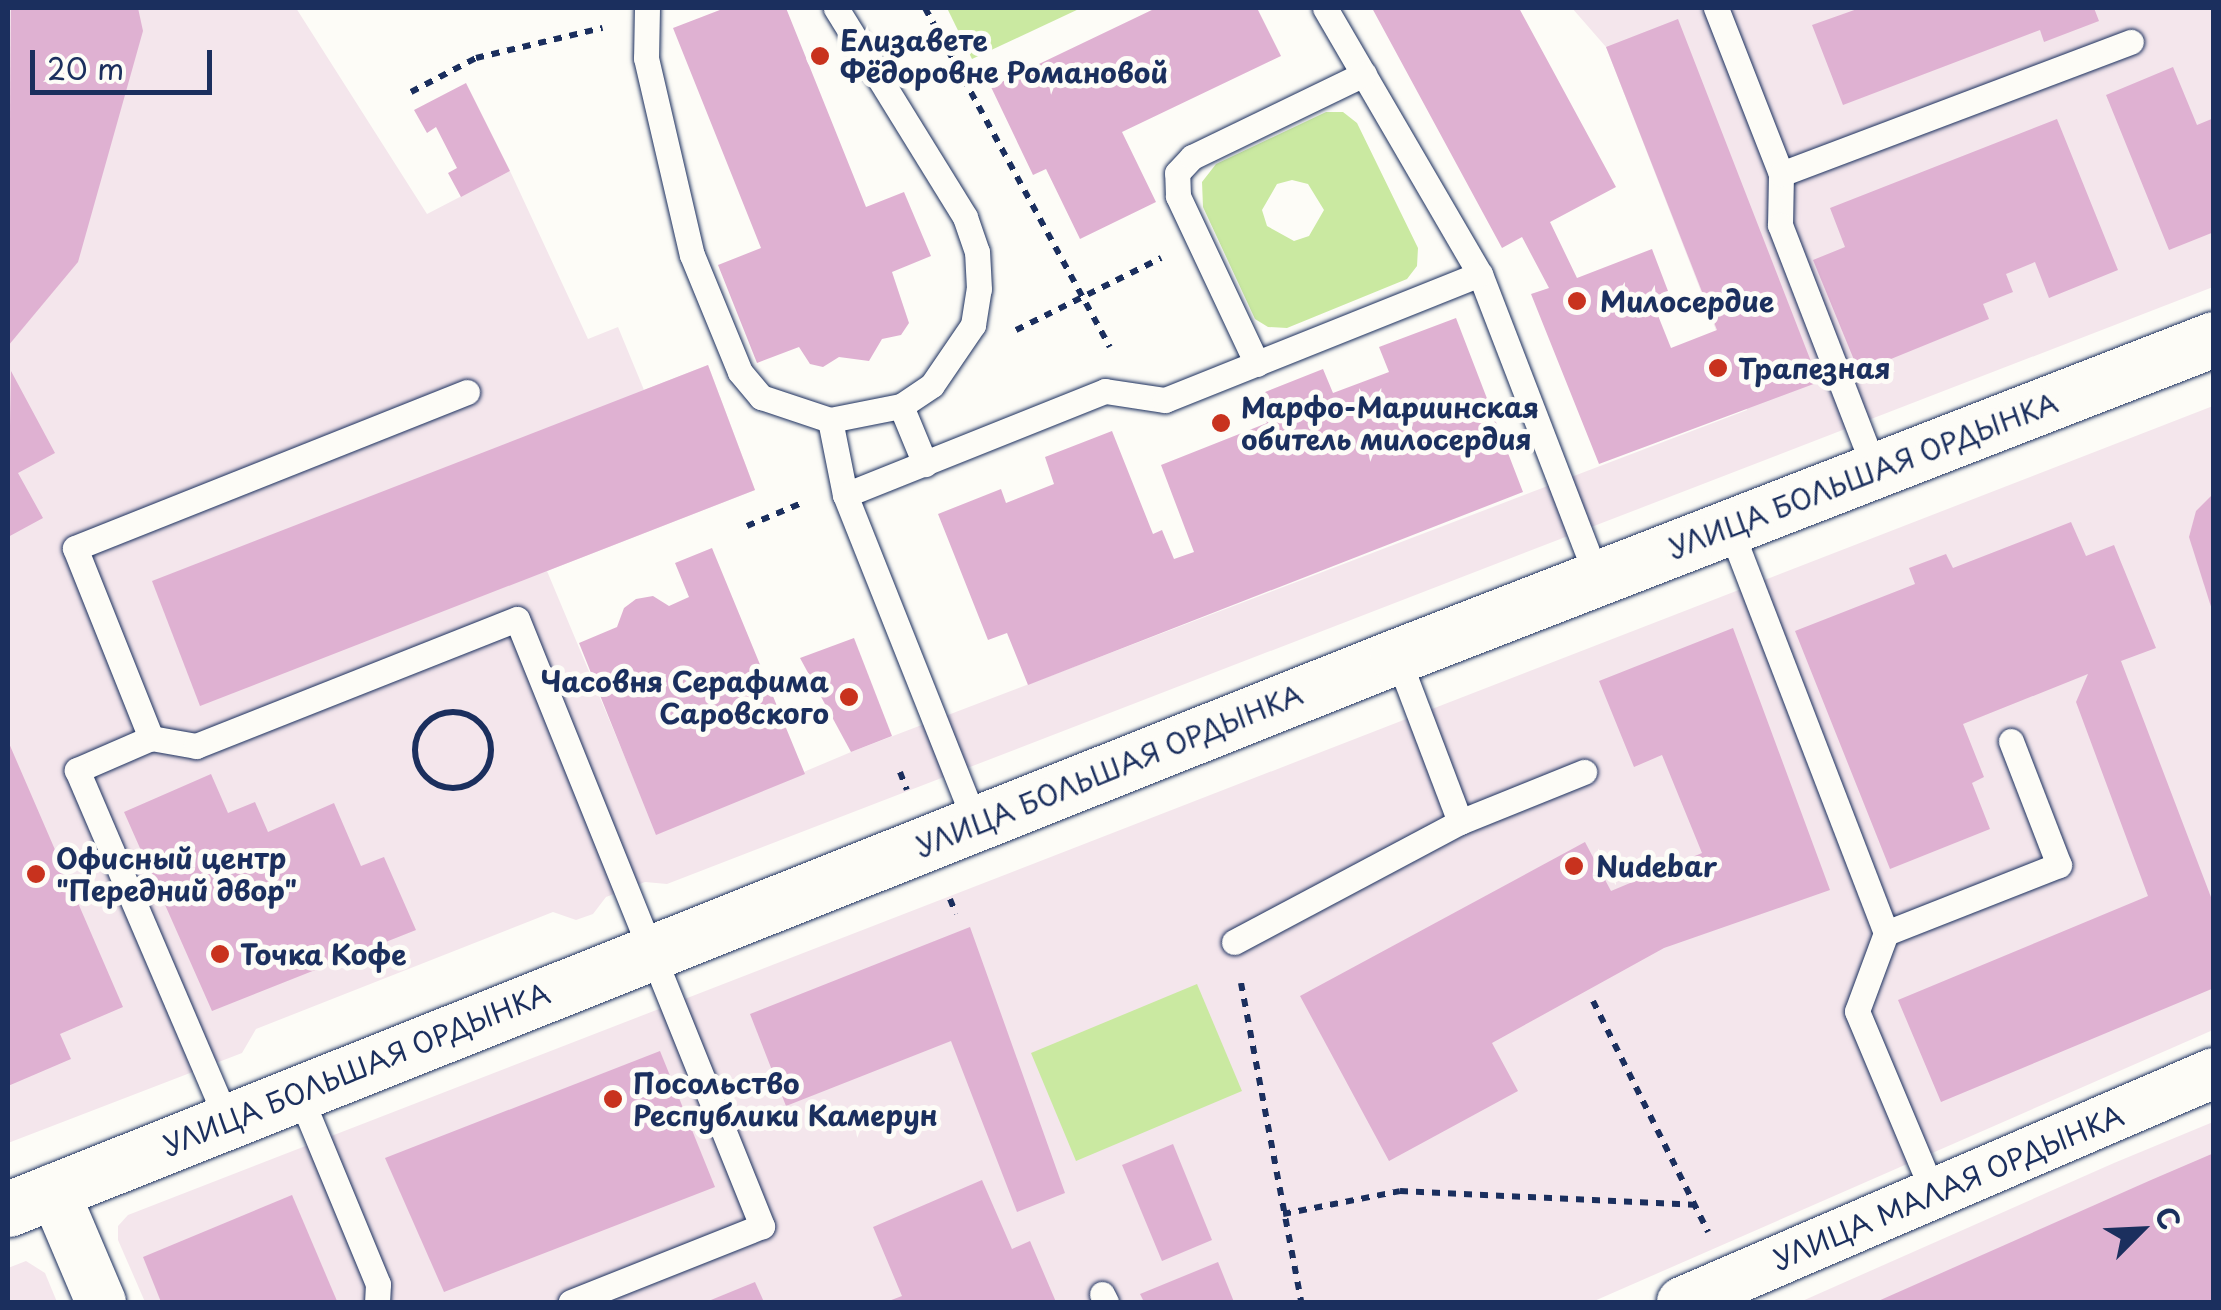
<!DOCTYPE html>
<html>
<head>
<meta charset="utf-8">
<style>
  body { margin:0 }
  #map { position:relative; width:2221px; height:1310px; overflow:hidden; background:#fdfcf7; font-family:"Playpen Sans",sans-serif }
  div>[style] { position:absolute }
  .built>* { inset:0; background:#f4e6ec }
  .green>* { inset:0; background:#cae9a1 }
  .building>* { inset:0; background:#dfb1d2 }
  .path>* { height:6px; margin-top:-3px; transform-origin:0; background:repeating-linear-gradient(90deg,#1b2f5e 0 8px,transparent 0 16px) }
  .path>.ring { margin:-3px; padding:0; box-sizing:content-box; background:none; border:6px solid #1b2f5e; border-radius:50% }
  .roads { filter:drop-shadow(0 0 2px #1b2f5e) drop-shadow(0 0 2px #1b2f5e) }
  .service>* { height:25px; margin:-12.5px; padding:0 12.5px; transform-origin:12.5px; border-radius:12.5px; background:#fdfcf7 }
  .minor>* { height:50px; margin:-25px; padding:0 25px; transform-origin:25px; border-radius:25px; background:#fdfcf7 }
  .secondary>* { height:55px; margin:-27.5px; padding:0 27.5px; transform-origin:27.5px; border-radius:27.5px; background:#fdfcf7 }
  .dots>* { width:28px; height:28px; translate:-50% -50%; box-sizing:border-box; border:5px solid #fdfcf7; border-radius:50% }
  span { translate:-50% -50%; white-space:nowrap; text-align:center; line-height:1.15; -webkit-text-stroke:10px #fdfcf7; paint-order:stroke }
  .poi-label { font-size:28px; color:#1b2f5e; font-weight:700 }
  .left { translate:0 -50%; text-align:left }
  .right { translate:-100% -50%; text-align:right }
  .street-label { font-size:28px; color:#1b2f5e }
  .frame { position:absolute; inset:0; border:10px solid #1b2f5e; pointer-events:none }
  .north { position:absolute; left:2091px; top:1180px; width:100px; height:100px; -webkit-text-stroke:8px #fdfcf7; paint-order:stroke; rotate:66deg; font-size:28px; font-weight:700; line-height:40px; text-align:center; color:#1b2f5e }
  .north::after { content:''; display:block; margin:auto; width:35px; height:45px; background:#1b2f5e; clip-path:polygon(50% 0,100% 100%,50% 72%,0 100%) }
  .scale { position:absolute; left:30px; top:50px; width:182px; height:45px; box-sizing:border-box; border:5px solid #1b2f5e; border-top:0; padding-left:12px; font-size:30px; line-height:35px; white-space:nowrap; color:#1b2f5e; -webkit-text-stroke:8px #fdfcf7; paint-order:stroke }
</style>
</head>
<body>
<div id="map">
  <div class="built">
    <i style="clip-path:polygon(8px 8px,296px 8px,427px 214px,510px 171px,588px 339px,618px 327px,644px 390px,708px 365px,755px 490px,547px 571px,657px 834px,851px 752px,1747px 410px,1606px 47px,1572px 8px,2213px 8px,2213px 287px,667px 884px,645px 882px,606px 897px,593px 914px,576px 920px,553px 912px,256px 1029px,242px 1053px,8px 1143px)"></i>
    <i style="clip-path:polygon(2213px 406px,2213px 1030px,1592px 1302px,145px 1302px,118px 1240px,118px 1226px,128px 1215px)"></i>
    <i style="clip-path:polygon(2213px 1122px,2213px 1302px,1800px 1302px,2114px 1163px)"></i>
    <i style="clip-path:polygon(26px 1261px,45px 1273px,57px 1302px,8px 1302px,8px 1268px)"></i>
  </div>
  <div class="green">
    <i style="clip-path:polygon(947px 8px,1081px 8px,972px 59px)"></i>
    <i style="clip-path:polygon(evenodd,1326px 112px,1343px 112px,1357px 123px,1418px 248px,1417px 266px,1407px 279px,1287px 328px,1268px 327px,1255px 319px,1203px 207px,1202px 182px,1216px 164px,1326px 112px,1292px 180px,1308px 184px,1324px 210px,1309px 236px,1294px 241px,1267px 226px,1262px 210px,1277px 184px,1292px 180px)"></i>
    <i style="clip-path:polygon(1197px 984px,1242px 1091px,1076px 1161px,1031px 1053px)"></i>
  </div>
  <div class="building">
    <i style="clip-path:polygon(11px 8px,138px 8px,143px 31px,78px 262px,8px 346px)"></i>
    <i style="clip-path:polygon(725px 8px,786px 8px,866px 207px,904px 192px,931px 256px,892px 272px,909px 323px,901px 335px,882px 339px,869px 361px,839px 357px,823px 367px,810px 364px,799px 347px,757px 363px,718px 265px,761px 248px,673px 28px)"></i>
    <i style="clip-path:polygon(1156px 8px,1257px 8px,1281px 56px,1122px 132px,1156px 202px,1080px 239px,1046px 169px,1033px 175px,991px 87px)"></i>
    <i style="clip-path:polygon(1372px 8px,1519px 8px,1616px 187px,1550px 222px,1577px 278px,1652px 249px,1668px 291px,1651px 298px,1671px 348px,1717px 330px,1606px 47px,1678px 19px,1819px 382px,1599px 464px,1531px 294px,1549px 288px,1522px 237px,1502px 248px)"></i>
    <i style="clip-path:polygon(1860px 8px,2094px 8px,2099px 21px,2044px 42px,2040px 30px,1843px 105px,1812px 25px)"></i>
    <i style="clip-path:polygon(2173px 67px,2197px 125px,2214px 118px,2214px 232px,2169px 250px,2106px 95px)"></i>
    <i style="clip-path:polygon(466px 83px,510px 171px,461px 197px,448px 173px,457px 168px,436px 127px,427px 133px,414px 110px)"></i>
    <i style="clip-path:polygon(2057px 119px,2118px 270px,2049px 298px,2035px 262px,2006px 274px,2013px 292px,1983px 304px,1989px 319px,1859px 372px,1813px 260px,1845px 247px,1830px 208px)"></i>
    <i style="clip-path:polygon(1456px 318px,1523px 492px,1028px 685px,1007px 633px,988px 640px,938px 514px,1001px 489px,1006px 503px,1054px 484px,1045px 457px,1112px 431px,1153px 534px,1162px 530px,1174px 559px,1194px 552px,1161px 465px,1267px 423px,1255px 396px,1323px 369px,1333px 393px,1389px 372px,1379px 347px)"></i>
    <i style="clip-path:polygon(708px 365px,755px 490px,200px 706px,152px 581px)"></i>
    <i style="clip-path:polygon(11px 371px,55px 453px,18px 473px,43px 518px,8px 537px)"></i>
    <i style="clip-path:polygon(2214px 493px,2214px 613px,2213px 613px,2189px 537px,2196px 511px)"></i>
    <i style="clip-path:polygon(2071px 522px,2086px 556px,2114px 545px,2156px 648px,2121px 661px,2214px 905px,2214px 988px,1941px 1102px,1898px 1000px,2148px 896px,2076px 702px,2088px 674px,1963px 724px,1984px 777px,1972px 783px,1990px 829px,1890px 869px,1795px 631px,1915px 584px,1909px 568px,1946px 554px,1953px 568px)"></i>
    <i style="clip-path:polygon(712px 548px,805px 774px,656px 835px,579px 643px,617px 627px,624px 608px,636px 599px,653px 596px,669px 606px,689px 597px,675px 563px)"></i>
    <i style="clip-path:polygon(1733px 628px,1830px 890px,1664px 948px,1492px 1043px,1518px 1091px,1389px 1161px,1300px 996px,1585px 842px,1611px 891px,1702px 853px,1662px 755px,1634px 767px,1599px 681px)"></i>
    <i style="clip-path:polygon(854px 638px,892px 736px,851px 752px,800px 658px)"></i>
    <i style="clip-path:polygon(8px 741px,123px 1007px,60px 1034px,71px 1059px,8px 1086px)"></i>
    <i style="clip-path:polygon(211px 774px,228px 813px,255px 802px,268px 832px,334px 803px,361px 866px,384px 857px,416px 930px,212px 1011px,124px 812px)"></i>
    <i style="clip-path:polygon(970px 927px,1065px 1193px,1017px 1212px,951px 1041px,786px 1106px,750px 1014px)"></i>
    <i style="clip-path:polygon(660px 1051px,715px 1187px,444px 1292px,385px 1158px)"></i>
    <i style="clip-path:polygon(1173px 1144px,1212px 1240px,1162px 1261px,1122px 1165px)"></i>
    <i style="clip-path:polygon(2214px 1153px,2214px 1302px,1876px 1302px,2151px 1180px)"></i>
    <i style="clip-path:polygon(982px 1180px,1012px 1249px,1030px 1241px,1056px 1302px,886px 1302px,902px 1296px,873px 1227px)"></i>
    <i style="clip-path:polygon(292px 1195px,337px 1301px,161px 1302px,143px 1257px)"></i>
    <i style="clip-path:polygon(1218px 1262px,1234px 1302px,1144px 1302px,1140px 1294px)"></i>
    <i style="clip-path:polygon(755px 1282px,764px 1302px,706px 1302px)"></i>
  </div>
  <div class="path">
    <i style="left:925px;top:8px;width:386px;rotate:61.4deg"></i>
    <i style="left:411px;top:92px;width:73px;rotate:-27.6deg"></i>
    <i style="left:476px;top:58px;width:130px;rotate:-13.4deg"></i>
    <i style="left:1016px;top:330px;width:162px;rotate:-26.4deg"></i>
    <i style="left:747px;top:526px;width:62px;rotate:-22.8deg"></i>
    <i class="ring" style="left:415px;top:712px;width:70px;height:70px"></i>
    <i style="left:900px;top:772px;width:19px;rotate:69deg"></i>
    <i style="left:950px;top:899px;width:16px;rotate:68deg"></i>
    <i style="left:1241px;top:983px;width:325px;rotate:79.3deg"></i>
    <i style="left:1593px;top:1001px;width:258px;rotate:63.5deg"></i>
    <i style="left:1283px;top:1214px;width:119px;rotate:-11.1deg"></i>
    <i style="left:1400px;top:1191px;width:294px;rotate:2.7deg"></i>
  </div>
  <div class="roads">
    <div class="service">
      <i style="left:647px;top:8px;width:50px;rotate:91.1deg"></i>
      <i style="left:646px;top:58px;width:202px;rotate:76.9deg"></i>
      <i style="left:692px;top:255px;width:126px;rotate:67.7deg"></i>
      <i style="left:740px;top:372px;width:33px;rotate:50deg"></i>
      <i style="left:761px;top:397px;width:73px;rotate:18.4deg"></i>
      <i style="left:830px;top:420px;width:72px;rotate:-11.2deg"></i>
      <i style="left:901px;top:406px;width:37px;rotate:-34deg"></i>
      <i style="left:932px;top:385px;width:73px;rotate:-55.7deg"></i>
      <i style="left:973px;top:325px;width:36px;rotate:-81deg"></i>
      <i style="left:979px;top:289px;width:37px;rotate:-93deg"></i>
      <i style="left:977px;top:252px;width:37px;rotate:-109deg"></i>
      <i style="left:965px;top:217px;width:246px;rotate:-121.7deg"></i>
      <i style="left:1325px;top:8px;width:308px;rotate:59.8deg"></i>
      <i style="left:1480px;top:274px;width:326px;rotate:68.9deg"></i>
      <i style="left:1716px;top:8px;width:178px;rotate:68.6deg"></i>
      <i style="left:1781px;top:174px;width:51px;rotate:91.1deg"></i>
      <i style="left:1780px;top:225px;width:263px;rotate:68.8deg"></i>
      <i style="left:1781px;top:174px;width:374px;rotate:-20.7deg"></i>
      <i style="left:1257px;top:364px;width:186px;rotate:-115.2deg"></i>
      <i style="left:1178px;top:196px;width:23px;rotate:-92deg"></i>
      <i style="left:1177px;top:173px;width:22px;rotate:-47deg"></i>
      <i style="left:1192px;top:157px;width:191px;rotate:-25.8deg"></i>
      <i style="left:467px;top:392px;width:422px;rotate:158.3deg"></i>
      <i style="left:75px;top:548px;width:205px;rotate:68.2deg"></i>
      <i style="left:151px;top:738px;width:46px;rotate:10.1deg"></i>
      <i style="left:196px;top:746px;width:345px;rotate:-21.6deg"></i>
      <i style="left:517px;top:619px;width:655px;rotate:68.02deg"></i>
      <i style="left:762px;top:1226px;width:206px;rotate:158.3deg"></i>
      <i style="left:901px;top:406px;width:63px;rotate:67.5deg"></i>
      <i style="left:830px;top:420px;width:76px;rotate:78.7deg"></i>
      <i style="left:1729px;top:526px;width:436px;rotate:68.9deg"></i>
      <i style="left:151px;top:738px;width:81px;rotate:156.6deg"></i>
      <i style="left:77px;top:770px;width:381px;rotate:66.8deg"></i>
      <i style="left:1460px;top:822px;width:134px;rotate:-22deg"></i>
      <i style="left:976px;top:824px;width:354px;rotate:-111.7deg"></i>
      <i style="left:845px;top:495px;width:280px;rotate:-21.8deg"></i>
      <i style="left:1105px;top:391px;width:61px;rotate:8.5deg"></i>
      <i style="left:1165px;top:400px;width:339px;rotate:-21.8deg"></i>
      <i style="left:1234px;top:942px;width:256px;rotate:-28deg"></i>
      <i style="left:1460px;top:822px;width:178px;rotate:-110.8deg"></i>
      <i style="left:298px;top:1091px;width:209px;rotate:67.5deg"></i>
      <i style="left:378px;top:1284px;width:18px;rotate:93deg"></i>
      <i style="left:1933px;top:1192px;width:196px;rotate:-112.8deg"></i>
      <i style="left:1857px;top:1011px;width:83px;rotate:-69.6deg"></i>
      <i style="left:1886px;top:933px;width:186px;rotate:-21.5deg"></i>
      <i style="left:2059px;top:865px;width:133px;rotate:-111.2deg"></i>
      <i style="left:1102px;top:1294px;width:9px;rotate:63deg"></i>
    </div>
    <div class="minor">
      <i style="left:53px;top:1189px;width:123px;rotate:67deg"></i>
      <i style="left:1682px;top:1302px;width:579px;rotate:-23.29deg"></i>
    </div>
    <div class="secondary">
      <i style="left:8px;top:1209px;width:1495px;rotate:-21.71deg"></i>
      <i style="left:1397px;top:656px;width:876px;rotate:-21.21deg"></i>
    </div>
  </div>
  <div class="dots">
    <i style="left:820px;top:56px;background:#c8321e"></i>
    <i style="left:1577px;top:301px;background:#c8321e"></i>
    <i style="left:1718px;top:368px;background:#c8321e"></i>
    <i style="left:1221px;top:423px;background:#c8321e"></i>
    <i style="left:849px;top:697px;background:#c8321e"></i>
    <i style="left:1574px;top:866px;background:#c8321e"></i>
    <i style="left:36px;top:874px;background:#c8321e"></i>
    <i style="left:220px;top:954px;background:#c8321e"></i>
    <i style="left:613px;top:1099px;background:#c8321e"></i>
  </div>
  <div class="poi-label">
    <span class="left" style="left:840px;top:56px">Елизавете<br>Фёдоровне Романовой</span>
    <span class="left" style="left:1600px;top:301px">Милосердие</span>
    <span class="left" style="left:1738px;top:368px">Трапезная</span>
    <span class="left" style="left:1241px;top:423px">Марфо-Мариинская<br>обитель милосердия</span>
    <span class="right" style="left:829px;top:697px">Часовня Серафима<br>Саровского</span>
    <span class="left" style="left:56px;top:874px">Офисный центр<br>"Передний двор"</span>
    <span class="left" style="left:1596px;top:866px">Nudebar</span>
    <span class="left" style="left:240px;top:954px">Точка Кофе</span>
    <span class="left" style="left:633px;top:1099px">Посольство<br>Республики Камерун</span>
  </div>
  <div class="street-label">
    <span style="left:1863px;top:475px;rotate:-21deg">УЛИЦА БОЛЬШАЯ ОРДЫНКА</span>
    <span style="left:1109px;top:770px;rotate:-22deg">УЛИЦА БОЛЬШАЯ ОРДЫНКА</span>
    <span style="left:356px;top:1069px;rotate:-22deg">УЛИЦА БОЛЬШАЯ ОРДЫНКА</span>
    <span style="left:1948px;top:1187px;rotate:-23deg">УЛИЦА МАЛАЯ ОРДЫНКА</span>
  </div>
  <div class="frame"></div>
  <div class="north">С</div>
  <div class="scale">20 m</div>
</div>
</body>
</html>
